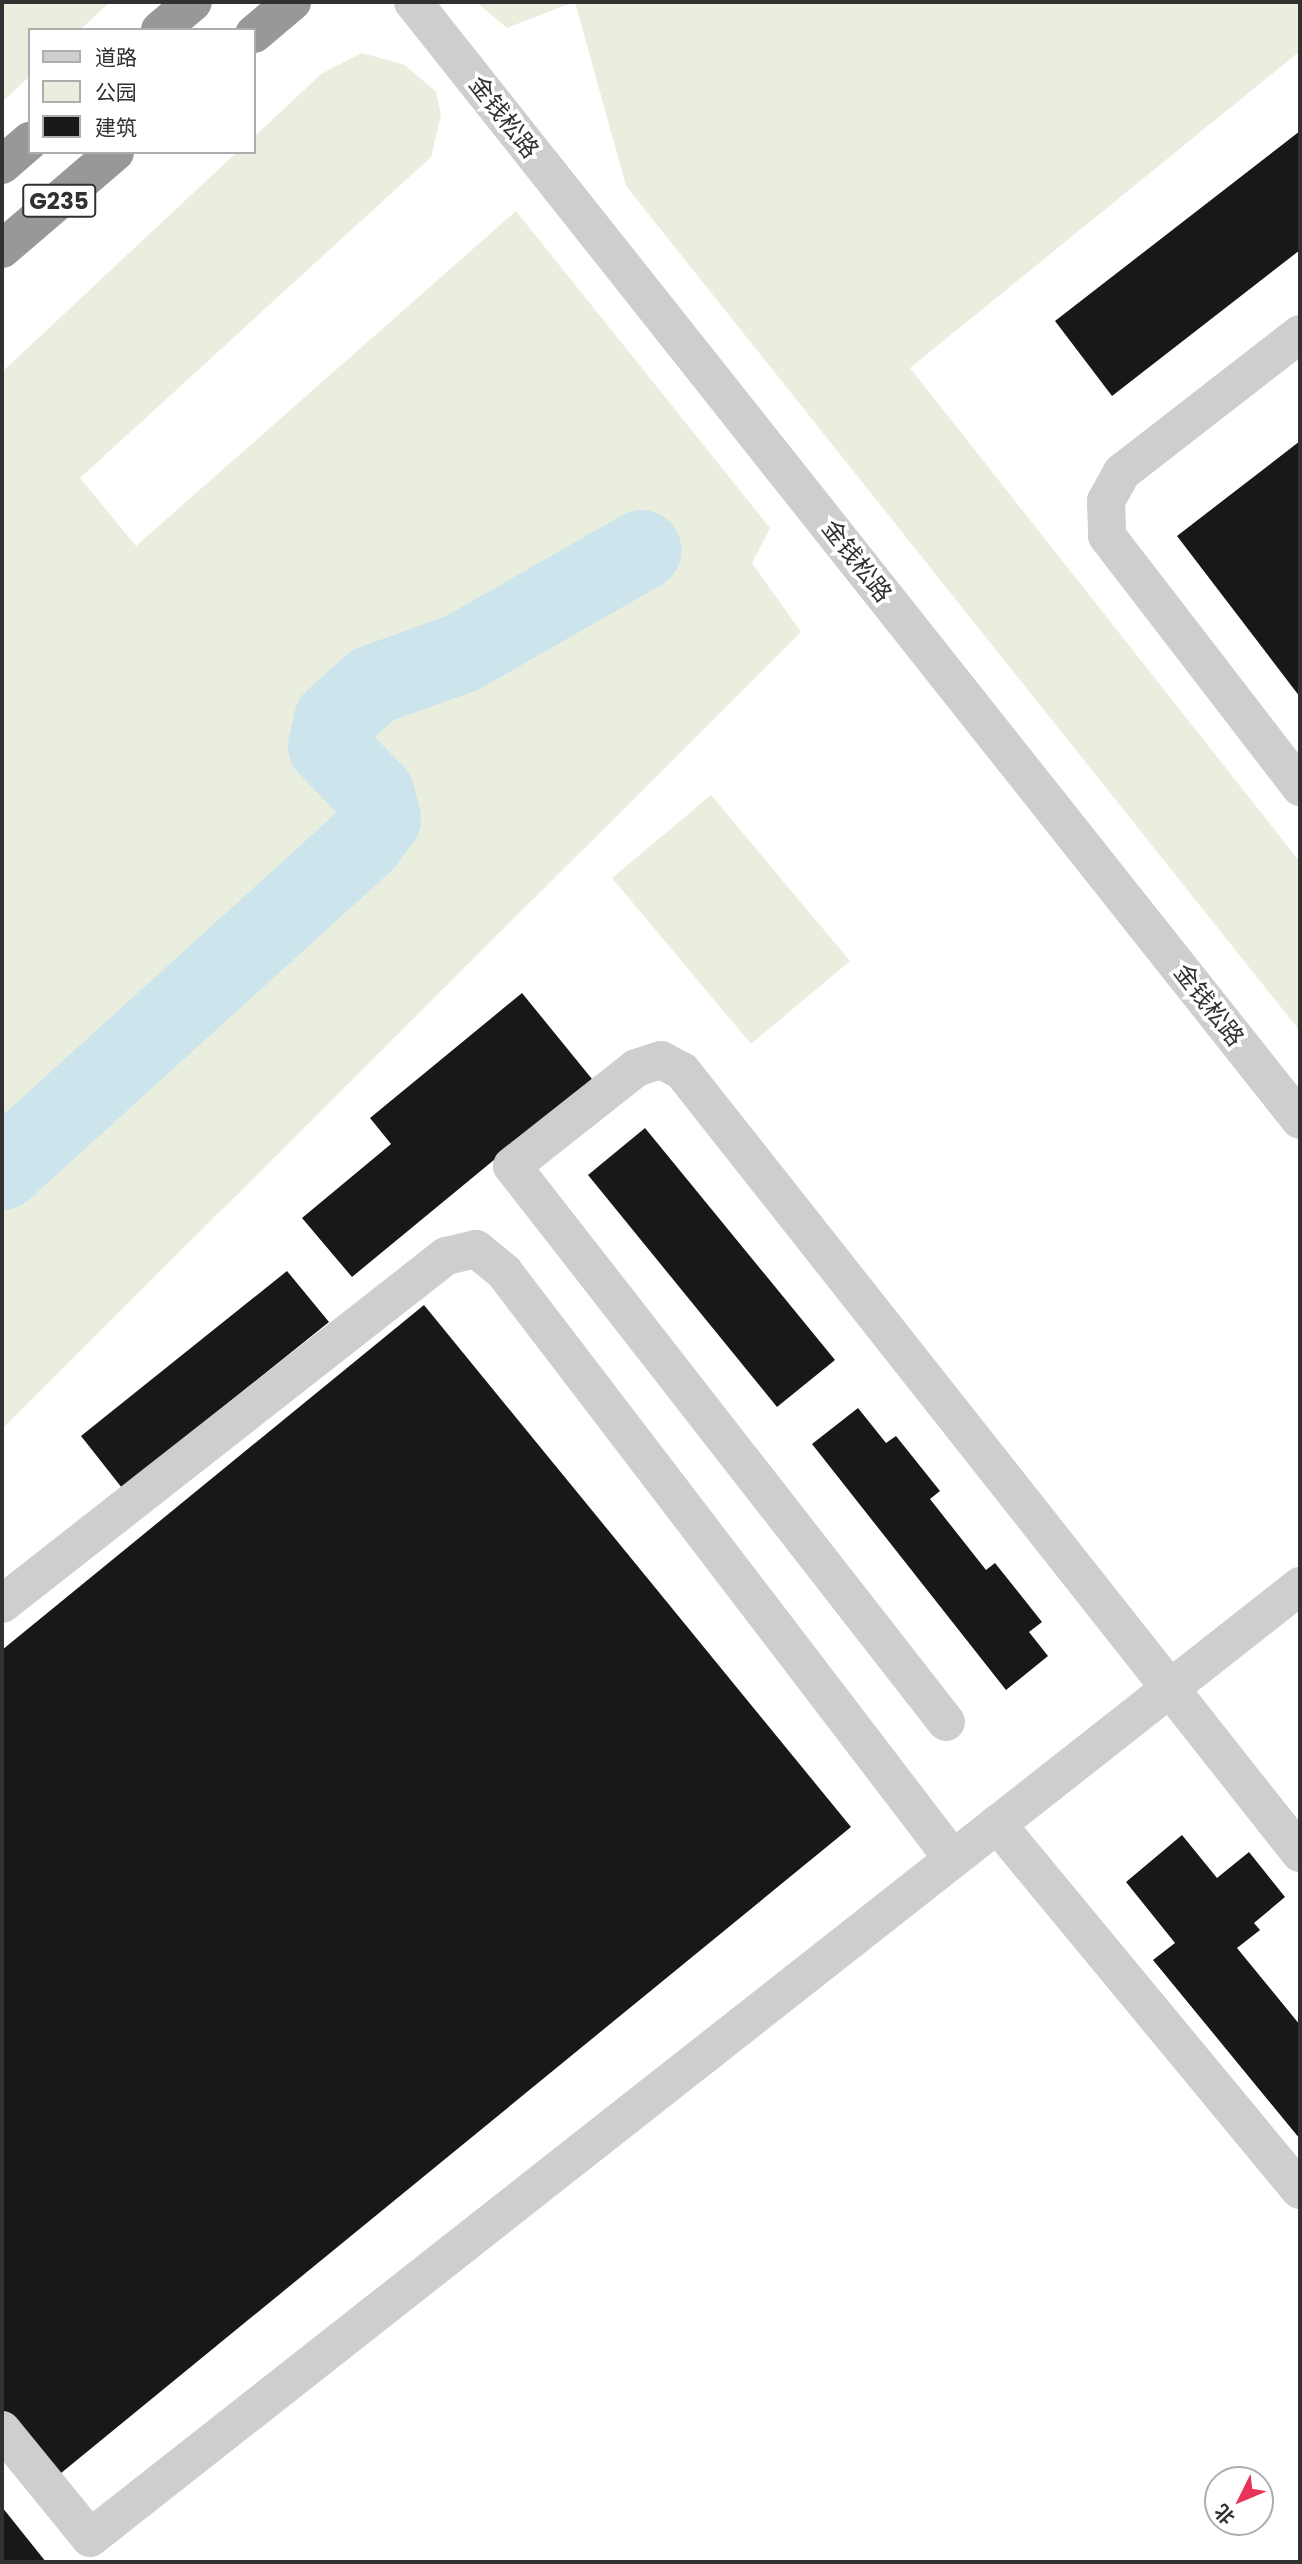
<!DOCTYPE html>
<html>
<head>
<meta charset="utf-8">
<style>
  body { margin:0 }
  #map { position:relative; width:1302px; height:2564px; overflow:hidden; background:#fff; font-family:Poppins,"Noto Sans SC",sans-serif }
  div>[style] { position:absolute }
  .green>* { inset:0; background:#e9eedf }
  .river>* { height:80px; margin:-40px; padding:0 40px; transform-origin:40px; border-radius:40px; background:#cce5ed }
  .building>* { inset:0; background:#181818 }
  .minor>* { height:38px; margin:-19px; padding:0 19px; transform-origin:19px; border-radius:19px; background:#cecece }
  .highway>* { height:38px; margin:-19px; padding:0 19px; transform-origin:19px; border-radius:19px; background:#989898 }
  span { translate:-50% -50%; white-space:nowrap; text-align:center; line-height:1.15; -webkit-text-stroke:7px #fff; paint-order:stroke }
  .shield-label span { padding:2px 5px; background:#fff; border:2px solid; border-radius:5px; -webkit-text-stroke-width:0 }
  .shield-label { font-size:23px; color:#313131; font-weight:700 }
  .street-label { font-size:24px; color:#313131 }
  .frame { position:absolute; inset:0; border:4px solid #313131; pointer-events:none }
  .legend { position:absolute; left:28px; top:28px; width:228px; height:126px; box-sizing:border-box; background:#fff; border:2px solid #adadad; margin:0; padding:9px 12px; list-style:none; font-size:21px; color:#313131 }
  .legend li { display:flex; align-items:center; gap:14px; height:35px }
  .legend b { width:35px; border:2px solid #adadad }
  .north { position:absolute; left:1204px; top:2466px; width:70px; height:70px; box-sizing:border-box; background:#fff; border:2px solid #adadad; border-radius:50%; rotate:227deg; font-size:19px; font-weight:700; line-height:28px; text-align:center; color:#313131 }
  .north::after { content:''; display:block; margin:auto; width:24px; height:32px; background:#e73459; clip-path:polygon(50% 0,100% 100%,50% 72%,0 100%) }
</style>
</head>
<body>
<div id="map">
  <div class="green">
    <i style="clip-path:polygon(2px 2px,110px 2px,80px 30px,30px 30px,30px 76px,2px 102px)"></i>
    <i style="clip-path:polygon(476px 2px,574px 2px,507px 28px)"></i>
    <i style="clip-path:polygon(575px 2px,1300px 2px,1300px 51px,910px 368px,1300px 862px,1300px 1031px,626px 186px)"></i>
    <i style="clip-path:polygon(362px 53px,405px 65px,436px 92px,441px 115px,431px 157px,80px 478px,136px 546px,516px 211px,770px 528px,752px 563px,801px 632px,2px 1429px,2px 372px,237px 152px,254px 152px,254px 137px,321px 74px)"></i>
    <i style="clip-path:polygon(711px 795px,850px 961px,751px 1044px,612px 878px)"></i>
  </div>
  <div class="river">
    <i style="left:2px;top:1170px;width:488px;rotate:-42.2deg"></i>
    <i style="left:364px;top:842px;width:29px;rotate:-54deg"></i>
    <i style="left:381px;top:819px;width:25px;rotate:-104deg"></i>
    <i style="left:375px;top:795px;width:68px;rotate:-133.8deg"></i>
    <i style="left:328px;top:746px;width:27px;rotate:-77deg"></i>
    <i style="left:334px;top:720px;width:52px;rotate:-41.9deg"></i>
    <i style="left:373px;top:685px;width:95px;rotate:-19.8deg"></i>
    <i style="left:462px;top:653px;width:207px;rotate:-29.8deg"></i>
  </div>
  <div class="building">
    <i style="clip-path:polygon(1300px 131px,1300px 250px,1112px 396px,1055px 321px)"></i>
    <i style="clip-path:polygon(1300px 441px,1300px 697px,1177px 536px)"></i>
    <i style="clip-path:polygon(522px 993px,592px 1079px,352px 1277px,302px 1218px,391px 1144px,370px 1118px)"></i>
    <i style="clip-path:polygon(645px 1128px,835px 1360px,777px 1407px,588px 1175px)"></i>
    <i style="clip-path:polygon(287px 1271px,329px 1322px,122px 1488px,81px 1436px)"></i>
    <i style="clip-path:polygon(424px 1305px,851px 1827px,55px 2478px,2px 2413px,2px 1650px)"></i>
    <i style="clip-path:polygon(858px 1408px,886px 1443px,896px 1436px,940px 1491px,930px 1499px,986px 1570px,995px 1563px,1042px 1622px,1029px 1632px,1048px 1656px,1006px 1690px,812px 1444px)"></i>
    <i style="clip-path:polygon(1182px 1835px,1217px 1878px,1249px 1852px,1285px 1897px,1254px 1923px,1260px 1930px,1237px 1948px,1300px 2025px,1300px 2139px,1153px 1960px,1175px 1943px,1126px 1882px)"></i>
    <i style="clip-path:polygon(2px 2507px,46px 2562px,2px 2562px)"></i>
  </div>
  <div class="minor">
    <i style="left:413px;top:2px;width:1427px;rotate:51.57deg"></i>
    <i style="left:1300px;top:334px;width:225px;rotate:142.2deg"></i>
    <i style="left:1122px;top:472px;width:33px;rotate:119deg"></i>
    <i style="left:1106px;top:501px;width:35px;rotate:88deg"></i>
    <i style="left:1107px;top:536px;width:317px;rotate:52.4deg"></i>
    <i style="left:2px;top:1604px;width:564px;rotate:-38.09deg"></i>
    <i style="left:446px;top:1256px;width:31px;rotate:-13deg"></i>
    <i style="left:476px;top:1249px;width:36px;rotate:39deg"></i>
    <i style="left:504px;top:1272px;width:739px;rotate:52.59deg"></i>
    <i style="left:946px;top:1722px;width:705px;rotate:-127.97deg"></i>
    <i style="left:512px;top:1166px;width:158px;rotate:-38.3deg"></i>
    <i style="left:636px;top:1068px;width:26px;rotate:-18deg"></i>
    <i style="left:661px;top:1060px;width:24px;rotate:28deg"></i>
    <i style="left:682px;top:1071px;width:997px;rotate:51.68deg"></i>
    <i style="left:997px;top:1824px;width:475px;rotate:50.4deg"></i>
    <i style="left:2px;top:2430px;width:139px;rotate:50.8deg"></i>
    <i style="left:90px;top:2538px;width:1540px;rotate:-38.19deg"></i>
  </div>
  <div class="highway">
    <i style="left:160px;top:30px;width:43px;rotate:-40.3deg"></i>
    <i style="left:254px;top:34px;width:50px;rotate:-40.1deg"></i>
    <i style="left:2px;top:165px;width:37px;rotate:-41deg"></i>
    <i style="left:2px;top:249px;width:149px;rotate:-40.6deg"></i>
  </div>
  <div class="shield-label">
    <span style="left:59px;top:201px">G235</span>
  </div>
  <div class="street-label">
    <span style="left:504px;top:117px;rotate:52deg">金钱松路</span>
    <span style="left:857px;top:561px;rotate:52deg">金钱松路</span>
    <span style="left:1209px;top:1005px;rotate:52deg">金钱松路</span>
  </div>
  <div class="frame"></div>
  <ul class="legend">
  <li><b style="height:9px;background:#cecece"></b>道路</li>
  <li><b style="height:19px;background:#e9eedf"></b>公园</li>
  <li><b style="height:19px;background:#181818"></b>建筑</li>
  </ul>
  <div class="north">北</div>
</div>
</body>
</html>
